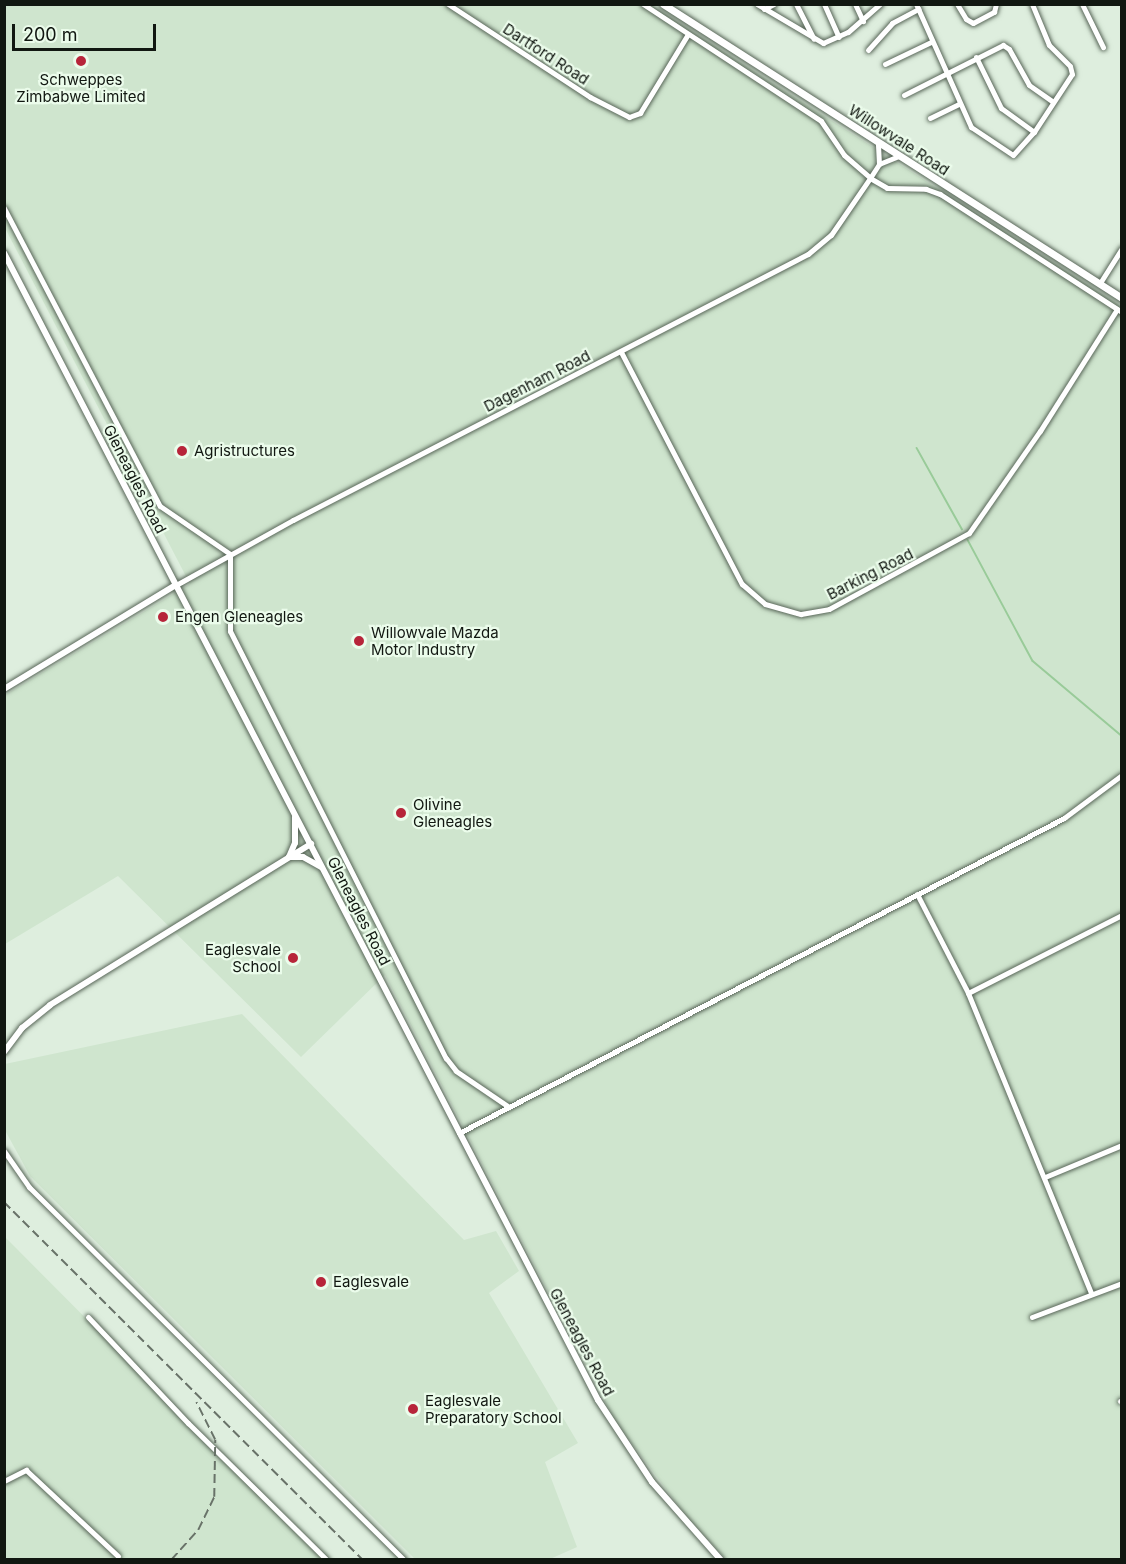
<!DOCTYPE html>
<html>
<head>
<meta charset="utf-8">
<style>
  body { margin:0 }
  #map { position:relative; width:1126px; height:1564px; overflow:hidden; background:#deeede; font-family:Inter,sans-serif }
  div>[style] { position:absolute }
  .built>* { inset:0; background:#cfe5ce }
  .stream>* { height:1.5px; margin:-0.75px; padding:0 0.75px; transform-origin:0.75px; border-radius:0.75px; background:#99cb99 }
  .roads { filter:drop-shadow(0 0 2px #586658) drop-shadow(0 0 2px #586658) }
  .minor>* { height:5px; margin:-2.5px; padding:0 2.5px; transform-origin:2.5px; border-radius:2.5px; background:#fff }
  .tertiary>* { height:6px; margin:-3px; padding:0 3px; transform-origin:3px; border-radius:3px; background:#fff }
  .secondary>* { height:7px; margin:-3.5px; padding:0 3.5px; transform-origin:3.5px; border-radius:3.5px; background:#fff }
  .rail>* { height:1.5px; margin-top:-0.75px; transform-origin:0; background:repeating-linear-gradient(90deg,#687268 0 9px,transparent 0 13.5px) }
  .dots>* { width:16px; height:16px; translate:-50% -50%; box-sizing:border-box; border:3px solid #ebfceb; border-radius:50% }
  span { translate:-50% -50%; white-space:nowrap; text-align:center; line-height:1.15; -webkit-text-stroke:4.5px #ebfceb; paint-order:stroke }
  .street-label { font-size:15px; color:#111711 }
  .poi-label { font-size:15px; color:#111711 }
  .left { translate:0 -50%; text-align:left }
  .right { translate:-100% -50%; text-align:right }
  .frame { position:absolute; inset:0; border:6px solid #111711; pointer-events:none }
  .scale { position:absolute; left:12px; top:24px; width:144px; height:27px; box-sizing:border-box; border:3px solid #111711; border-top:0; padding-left:8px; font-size:18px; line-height:21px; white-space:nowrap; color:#111711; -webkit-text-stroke:4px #ebfceb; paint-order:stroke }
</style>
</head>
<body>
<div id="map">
  <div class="built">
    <i style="clip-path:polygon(5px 5px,651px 5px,1121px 306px,1121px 1559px,726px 1559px,687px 1517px,615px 1421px,385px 975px,301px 1057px,118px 876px,5px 944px,5px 695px,190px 584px,5px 228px)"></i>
    <i style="clip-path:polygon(242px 1014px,464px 1240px,496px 1231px,519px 1271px,489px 1293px,578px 1443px,545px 1462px,577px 1547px,550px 1559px,415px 1559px,30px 1176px,6px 1132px,5px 1064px)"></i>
    <i style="clip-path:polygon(5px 1237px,325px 1559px,5px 1559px)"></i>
  </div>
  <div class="stream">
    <i style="left:917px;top:448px;width:93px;rotate:60.9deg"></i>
    <i style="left:968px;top:540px;width:137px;rotate:61.8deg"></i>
    <i style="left:1033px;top:661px;width:116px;rotate:40.1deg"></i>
  </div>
  <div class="roads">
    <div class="minor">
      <i style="left:448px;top:4px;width:170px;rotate:33.2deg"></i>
      <i style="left:590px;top:97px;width:44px;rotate:27.1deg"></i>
      <i style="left:629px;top:117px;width:12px;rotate:-20deg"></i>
      <i style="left:640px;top:113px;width:92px;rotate:-58.7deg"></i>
      <i style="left:643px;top:4px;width:213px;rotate:33.3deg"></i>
      <i style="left:821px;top:121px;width:41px;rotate:55.9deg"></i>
      <i style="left:844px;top:155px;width:35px;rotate:41deg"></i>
      <i style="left:870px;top:178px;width:20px;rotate:30deg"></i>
      <i style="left:887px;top:188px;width:39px;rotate:1deg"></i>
      <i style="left:926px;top:189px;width:15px;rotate:20deg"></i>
      <i style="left:940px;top:194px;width:217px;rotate:33deg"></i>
      <i style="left:757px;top:4px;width:77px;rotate:30.6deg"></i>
      <i style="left:823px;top:43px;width:27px;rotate:-24deg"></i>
      <i style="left:848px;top:32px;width:43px;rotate:-41.2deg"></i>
      <i style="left:796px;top:4px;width:39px;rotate:63deg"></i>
      <i style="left:824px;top:4px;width:36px;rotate:66deg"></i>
      <i style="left:855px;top:4px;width:19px;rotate:65deg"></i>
      <i style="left:916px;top:4px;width:135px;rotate:65.9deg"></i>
      <i style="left:971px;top:127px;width:50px;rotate:33.7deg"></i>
      <i style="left:1013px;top:155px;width:31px;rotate:-48deg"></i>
      <i style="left:1034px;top:132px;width:69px;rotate:-56.8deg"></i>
      <i style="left:1072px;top:74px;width:8px;rotate:-104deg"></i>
      <i style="left:1070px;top:66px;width:30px;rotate:-135deg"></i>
      <i style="left:1049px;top:45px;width:44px;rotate:-112.5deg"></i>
      <i style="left:957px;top:4px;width:17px;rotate:59deg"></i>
      <i style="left:966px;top:19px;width:8px;rotate:30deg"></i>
      <i style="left:973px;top:23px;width:24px;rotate:-28deg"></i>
      <i style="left:994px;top:12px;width:8px;rotate:-76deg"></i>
      <i style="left:1082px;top:4px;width:48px;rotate:64deg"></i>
      <i style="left:764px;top:9px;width:11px;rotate:-27deg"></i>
      <i style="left:868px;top:50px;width:36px;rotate:-48deg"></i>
      <i style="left:892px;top:23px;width:30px;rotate:-28deg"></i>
      <i style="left:976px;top:57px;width:57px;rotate:63.9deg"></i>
      <i style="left:1001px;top:108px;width:41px;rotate:36deg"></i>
      <i style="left:885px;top:64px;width:51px;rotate:-25.6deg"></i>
      <i style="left:904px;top:95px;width:111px;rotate:-26.8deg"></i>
      <i style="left:1003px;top:45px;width:7px;rotate:34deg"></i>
      <i style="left:1009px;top:49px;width:41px;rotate:60.9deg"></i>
      <i style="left:1029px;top:85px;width:29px;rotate:35deg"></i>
      <i style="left:930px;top:118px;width:32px;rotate:-26deg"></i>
      <i style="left:879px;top:164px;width:22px;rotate:-22deg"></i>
      <i style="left:4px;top:208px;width:336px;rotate:62.4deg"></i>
      <i style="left:160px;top:506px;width:85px;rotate:34.4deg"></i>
      <i style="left:230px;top:554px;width:77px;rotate:90deg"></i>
      <i style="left:230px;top:631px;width:479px;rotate:63.2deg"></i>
      <i style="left:446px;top:1058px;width:16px;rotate:52deg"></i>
      <i style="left:456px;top:1071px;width:64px;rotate:34.2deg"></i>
      <i style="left:1100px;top:283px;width:41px;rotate:-57.8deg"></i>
      <i style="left:621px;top:352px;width:262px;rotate:62.5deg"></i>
      <i style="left:742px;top:584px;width:30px;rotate:41deg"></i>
      <i style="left:765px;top:604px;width:37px;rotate:16deg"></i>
      <i style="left:801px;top:614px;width:28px;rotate:-10deg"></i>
      <i style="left:829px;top:609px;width:159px;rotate:-28.5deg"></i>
      <i style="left:969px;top:533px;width:124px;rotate:-55.2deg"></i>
      <i style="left:1040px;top:431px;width:144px;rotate:-57.7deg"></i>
      <i style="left:176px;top:585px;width:134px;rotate:-29.1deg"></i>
      <i style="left:293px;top:520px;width:580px;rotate:-27.32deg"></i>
      <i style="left:808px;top:254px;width:30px;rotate:-40deg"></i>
      <i style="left:831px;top:235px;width:69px;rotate:-55.6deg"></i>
      <i style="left:870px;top:178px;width:17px;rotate:-57deg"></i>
      <i style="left:879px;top:164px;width:21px;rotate:-93deg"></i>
      <i style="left:917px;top:894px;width:111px;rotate:62.7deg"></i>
      <i style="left:968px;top:993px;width:324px;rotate:67.7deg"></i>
      <i style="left:968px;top:993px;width:173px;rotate:-26.9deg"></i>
      <i style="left:459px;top:1133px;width:682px;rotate:-27.5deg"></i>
      <i style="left:1064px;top:818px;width:72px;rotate:-36.6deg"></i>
      <i style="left:4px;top:1151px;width:44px;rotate:55.2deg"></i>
      <i style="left:29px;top:1187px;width:529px;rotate:44.85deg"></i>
      <i style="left:1045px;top:1177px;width:83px;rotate:-22.6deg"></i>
      <i style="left:88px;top:1317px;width:146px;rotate:46.7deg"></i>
      <i style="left:188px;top:1423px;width:195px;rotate:44.6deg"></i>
      <i style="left:1032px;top:1317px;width:96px;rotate:-20.7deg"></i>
      <i style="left:1120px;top:1401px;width:2px;rotate:-27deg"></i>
      <i style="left:4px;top:1481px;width:25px;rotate:-27deg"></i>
      <i style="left:26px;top:1470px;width:126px;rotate:43.1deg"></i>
    </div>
    <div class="tertiary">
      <i style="left:4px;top:253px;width:1292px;rotate:62.62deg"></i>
      <i style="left:598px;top:1400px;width:98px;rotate:56.6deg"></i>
      <i style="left:652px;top:1482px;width:104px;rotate:48.5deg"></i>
      <i style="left:4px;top:689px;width:201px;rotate:-31.2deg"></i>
      <i style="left:289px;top:857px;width:15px;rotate:-67deg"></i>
      <i style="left:295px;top:843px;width:26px;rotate:-90deg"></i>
      <i style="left:289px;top:857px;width:14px"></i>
      <i style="left:303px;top:857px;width:21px;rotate:29deg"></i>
      <i style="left:4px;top:1052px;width:30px;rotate:-53deg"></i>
      <i style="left:22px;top:1028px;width:36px;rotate:-39deg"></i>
      <i style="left:50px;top:1005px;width:307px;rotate:-31.7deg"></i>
    </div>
    <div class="secondary">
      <i style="left:663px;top:4px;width:545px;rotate:32.64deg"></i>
    </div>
  </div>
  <div class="rail">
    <i style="left:4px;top:1202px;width:507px;rotate:44.92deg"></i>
    <i style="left:171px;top:1560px;width:40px;rotate:-48deg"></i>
    <i style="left:198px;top:1530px;width:37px;rotate:-64deg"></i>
    <i style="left:214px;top:1497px;width:57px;rotate:-89deg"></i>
    <i style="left:215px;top:1440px;width:42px;rotate:-116.6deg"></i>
  </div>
  <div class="dots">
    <i style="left:81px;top:61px;background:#b7253a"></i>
    <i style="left:182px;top:451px;background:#b7253a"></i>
    <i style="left:163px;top:617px;background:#b7253a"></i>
    <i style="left:359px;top:641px;background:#b7253a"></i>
    <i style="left:401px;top:813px;background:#b7253a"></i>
    <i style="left:293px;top:958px;background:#b7253a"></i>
    <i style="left:321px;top:1282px;background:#b7253a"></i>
    <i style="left:413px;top:1409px;background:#b7253a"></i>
  </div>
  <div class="street-label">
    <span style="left:546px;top:54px;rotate:33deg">Dartford Road</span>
    <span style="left:899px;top:140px;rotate:33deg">Willowvale Road</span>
    <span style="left:537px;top:381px;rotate:-27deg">Dagenham Road</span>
    <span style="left:135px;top:479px;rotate:63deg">Gleneagles Road</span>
    <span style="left:870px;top:574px;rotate:-27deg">Barking Road</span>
    <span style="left:359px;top:911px;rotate:63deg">Gleneagles Road</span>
    <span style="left:582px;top:1342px;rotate:62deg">Gleneagles Road</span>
  </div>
  <div class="poi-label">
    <span style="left:81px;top:88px">Schweppes<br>Zimbabwe Limited</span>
    <span class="left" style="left:194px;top:451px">Agristructures</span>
    <span class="left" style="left:175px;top:617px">Engen Gleneagles</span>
    <span class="left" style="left:371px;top:641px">Willowvale Mazda<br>Motor Industry</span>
    <span class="left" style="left:413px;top:813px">Olivine<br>Gleneagles</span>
    <span class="right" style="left:281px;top:958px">Eaglesvale<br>School</span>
    <span class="left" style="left:333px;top:1282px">Eaglesvale</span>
    <span class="left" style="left:425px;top:1409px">Eaglesvale<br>Preparatory School</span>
  </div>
  <div class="frame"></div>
  <div class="scale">200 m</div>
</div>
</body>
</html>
